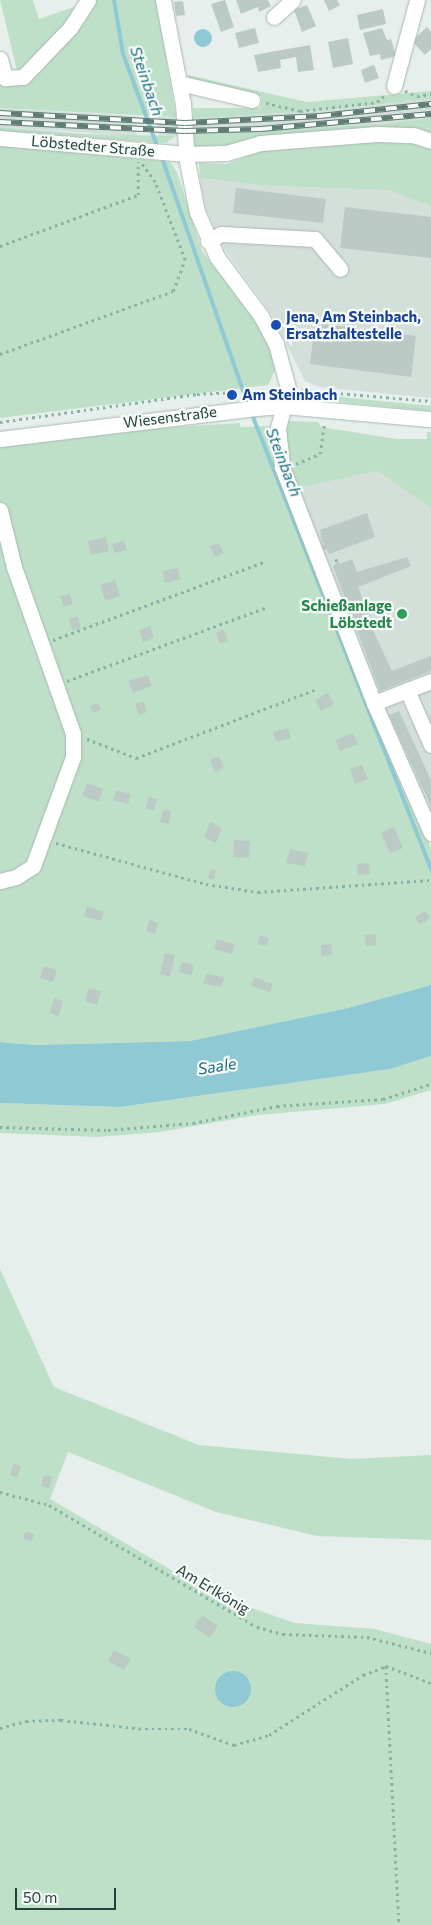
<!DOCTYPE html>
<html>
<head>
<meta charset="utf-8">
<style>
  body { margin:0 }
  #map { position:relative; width:431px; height:1925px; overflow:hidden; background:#e6efeb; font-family:Commissioner,sans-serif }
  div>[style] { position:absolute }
  .built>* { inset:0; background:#d4dfda }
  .green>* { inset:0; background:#bfe0c8 }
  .water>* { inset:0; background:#8ec9d4 }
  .round { border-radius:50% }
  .stream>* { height:4px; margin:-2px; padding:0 2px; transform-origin:2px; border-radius:2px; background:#8ec9d4 }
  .building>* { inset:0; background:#bbcac4 }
  .path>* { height:2.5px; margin-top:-1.25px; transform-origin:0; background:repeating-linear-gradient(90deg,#86b3a5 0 2.5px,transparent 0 6.5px) }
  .roads { filter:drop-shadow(0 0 1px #a8b8b2) drop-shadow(0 0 1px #a8b8b2) }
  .minor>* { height:15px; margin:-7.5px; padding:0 7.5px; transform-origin:7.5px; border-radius:7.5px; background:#fff }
  .rail>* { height:5.5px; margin-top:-2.75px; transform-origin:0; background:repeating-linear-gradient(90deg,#f7fbf9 0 11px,#5f7d75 0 22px); box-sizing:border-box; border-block:1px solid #5f7d75 }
  .dots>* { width:14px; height:14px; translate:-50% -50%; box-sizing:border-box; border:2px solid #f7fbf9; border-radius:50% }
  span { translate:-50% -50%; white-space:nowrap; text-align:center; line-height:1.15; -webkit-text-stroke:4.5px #f7fbf9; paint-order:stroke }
  .street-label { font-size:15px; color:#24423a }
  .transit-label { font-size:15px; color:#164399; font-weight:700 }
  .left { translate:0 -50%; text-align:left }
  .leisure-label { font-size:15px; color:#27864d; font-weight:700 }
  .right { translate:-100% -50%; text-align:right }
  .water-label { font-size:16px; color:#1c6f80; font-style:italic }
  .scale { position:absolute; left:15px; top:1888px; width:101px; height:22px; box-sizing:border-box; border:2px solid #24423a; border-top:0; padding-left:6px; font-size:15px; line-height:18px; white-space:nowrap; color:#24423a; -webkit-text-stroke:4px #f7fbf9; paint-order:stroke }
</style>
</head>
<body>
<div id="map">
  <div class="built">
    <i style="clip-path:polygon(431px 99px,431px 118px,384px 124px,159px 137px,157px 117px,316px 111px)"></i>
    <i style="clip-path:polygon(0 108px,136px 116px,137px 136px,0 127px)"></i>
    <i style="clip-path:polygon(200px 178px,270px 186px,389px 190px,431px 206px,431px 398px,319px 387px,305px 381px,272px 315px,225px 250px,206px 209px)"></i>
    <i style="clip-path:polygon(377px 471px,431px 508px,431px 827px,295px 489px)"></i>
  </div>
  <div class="green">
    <i style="clip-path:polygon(0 0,33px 0,39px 19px,94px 0,156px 0,176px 117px,0 108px,0 84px,18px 75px)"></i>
    <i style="clip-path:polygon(188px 75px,307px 102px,431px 91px,431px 99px,316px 111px,194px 118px,193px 108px,260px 108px,262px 97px,189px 79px)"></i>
    <i style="clip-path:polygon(431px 118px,431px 206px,388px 190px,270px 186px,200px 178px,199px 163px,227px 164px,245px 157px,244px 144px,195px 148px,194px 134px,384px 124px)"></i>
    <i style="clip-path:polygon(0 127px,86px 134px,176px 136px,166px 143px,0 132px)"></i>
    <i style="clip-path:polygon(0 144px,170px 162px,177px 172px,202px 251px,263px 331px,277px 366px,268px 385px,0 418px)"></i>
    <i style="clip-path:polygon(331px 396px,431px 406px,431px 411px,328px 401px)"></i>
    <i style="clip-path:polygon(289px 421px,318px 422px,321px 427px,397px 439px,427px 439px,427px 432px,431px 432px,431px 508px,377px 471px,295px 489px,284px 426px)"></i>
    <i style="clip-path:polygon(240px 423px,240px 427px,272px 426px,396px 769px,431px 848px,431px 985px,348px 1008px,190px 1041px,34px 1045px,0 1042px,0 447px,162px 428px)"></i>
    <i style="clip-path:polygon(431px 1056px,431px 1090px,385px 1104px,258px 1115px,160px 1132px,97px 1137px,0 1133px,0 1103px,120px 1107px,390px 1069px)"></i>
    <i style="clip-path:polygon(0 1269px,54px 1387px,199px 1445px,352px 1459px,431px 1455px,431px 1540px,317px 1536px,216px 1512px,68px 1452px,50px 1499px,173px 1571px,246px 1606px,295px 1623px,375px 1629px,431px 1644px,431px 1925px,0 1925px)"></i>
  </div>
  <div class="water">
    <i class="round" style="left:194px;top:29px;width:18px;height:18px"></i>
    <i style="clip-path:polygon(431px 985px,431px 1056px,390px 1069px,120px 1107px,0 1103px,0 1042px,34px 1045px,190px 1041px,348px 1008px)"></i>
    <i class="round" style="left:215px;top:1671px;width:36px;height:36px"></i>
  </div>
  <div class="stream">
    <i style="left:114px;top:0;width:55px;rotate:80.5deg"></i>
    <i style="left:123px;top:54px;width:100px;rotate:69.6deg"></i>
    <i style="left:161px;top:155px;width:265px;rotate:70.8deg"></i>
    <i style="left:251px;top:412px;width:492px;rotate:68.5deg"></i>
  </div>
  <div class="building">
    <i style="clip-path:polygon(225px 0,234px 27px,221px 32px,211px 4px)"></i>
    <i style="clip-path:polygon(236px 0,268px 0,271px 6px,259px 12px,258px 7px,241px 14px)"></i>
    <i style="clip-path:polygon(324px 0,337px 0,340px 5px,329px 11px)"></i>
    <i style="clip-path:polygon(183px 1px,185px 15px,176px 16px,174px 2px)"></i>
    <i style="clip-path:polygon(307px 5px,316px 26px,302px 32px,294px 10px)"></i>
    <i style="clip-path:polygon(383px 9px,386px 24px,360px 30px,357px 15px)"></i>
    <i style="clip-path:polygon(427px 27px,431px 32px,431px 49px,425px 55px,412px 41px)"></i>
    <i style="clip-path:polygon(255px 28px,259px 43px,239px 48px,235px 33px)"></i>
    <i style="clip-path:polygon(382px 28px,387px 40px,391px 39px,396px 56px,381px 60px,380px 54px,370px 56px,363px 33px)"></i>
    <i style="clip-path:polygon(348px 38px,353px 64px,333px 68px,328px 42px)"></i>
    <i style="clip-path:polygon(310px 45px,314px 70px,298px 72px,296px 57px,280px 60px,281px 68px,258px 72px,254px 55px)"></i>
    <i style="clip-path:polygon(374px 65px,379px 78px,365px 83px,361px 70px)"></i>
    <i style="clip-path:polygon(236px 188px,326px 199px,323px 223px,233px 213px)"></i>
    <i style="clip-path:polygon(345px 207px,431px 217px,431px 258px,340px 248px)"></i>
    <i style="clip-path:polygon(315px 323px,416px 336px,411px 377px,310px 364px)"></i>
    <i style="clip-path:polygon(367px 513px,375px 537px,329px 554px,327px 549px,324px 550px,322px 545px,325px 544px,322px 542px,320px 530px)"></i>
    <i style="clip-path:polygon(106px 537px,109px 551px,91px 555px,88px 541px)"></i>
    <i style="clip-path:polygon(124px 541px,127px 550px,114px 553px,112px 544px)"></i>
    <i style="clip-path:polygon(219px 543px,224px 553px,215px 557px,210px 546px)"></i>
    <i style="clip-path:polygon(407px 557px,411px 566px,358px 587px,370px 616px,367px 617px,392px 671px,431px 656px,431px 671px,380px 691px,333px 566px,339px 561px,340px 564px,352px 559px,357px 572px)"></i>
    <i style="clip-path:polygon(178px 568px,180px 579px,165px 583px,162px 571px)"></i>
    <i style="clip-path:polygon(115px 580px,120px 596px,105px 601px,100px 585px)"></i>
    <i style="clip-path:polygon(70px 594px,73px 604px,64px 607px,60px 596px)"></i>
    <i style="clip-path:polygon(77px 616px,81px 628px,73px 631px,69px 619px)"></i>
    <i style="clip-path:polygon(150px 626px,154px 638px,143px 642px,139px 630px)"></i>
    <i style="clip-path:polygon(223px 629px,228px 641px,220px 644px,216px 633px)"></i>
    <i style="clip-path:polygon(148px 675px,152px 686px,133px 693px,128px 681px)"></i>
    <i style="clip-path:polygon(328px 693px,334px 704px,321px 711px,315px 700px)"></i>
    <i style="clip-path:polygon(143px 701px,147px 712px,139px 715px,135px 704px)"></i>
    <i style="clip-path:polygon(98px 703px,101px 710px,92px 713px,90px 706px)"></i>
    <i style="clip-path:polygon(399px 711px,431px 780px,431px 806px,389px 715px)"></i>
    <i style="clip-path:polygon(288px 728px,291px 738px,276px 742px,273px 732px)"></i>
    <i style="clip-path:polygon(353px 733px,358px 744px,340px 751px,335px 740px)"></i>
    <i style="clip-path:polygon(219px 756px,224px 768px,215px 772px,210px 760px)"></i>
    <i style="clip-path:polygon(362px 765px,368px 779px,355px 784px,350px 769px)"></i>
    <i style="clip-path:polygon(87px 783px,103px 789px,99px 802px,82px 796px)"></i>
    <i style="clip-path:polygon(116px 790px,131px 794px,128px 804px,113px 800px)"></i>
    <i style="clip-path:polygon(149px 797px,157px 799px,154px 811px,146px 808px)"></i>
    <i style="clip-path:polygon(163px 810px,171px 811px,169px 824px,160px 822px)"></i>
    <i style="clip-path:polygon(210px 822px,222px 828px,216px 843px,204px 837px)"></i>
    <i style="clip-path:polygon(394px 827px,403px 848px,390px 853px,381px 833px)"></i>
    <i style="clip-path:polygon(234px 840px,250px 841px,249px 858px,233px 857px)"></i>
    <i style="clip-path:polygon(290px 849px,308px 853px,305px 866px,286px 863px)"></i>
    <i style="clip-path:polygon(369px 863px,370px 874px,358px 875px,357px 864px)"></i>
    <i style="clip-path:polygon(210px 869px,216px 870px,214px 880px,208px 879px)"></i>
    <i style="clip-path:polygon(87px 906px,104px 912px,101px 921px,84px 916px)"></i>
    <i style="clip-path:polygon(425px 911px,430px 918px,420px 925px,415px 917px)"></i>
    <i style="clip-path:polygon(149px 920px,158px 923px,155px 934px,146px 931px)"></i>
    <i style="clip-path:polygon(375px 934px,377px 945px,366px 946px,365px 935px)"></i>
    <i style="clip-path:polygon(260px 935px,269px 938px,267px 946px,258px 944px)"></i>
    <i style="clip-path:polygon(217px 939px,235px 944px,232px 954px,214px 949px)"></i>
    <i style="clip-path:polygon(331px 944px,332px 955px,321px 956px,321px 945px)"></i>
    <i style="clip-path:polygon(165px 953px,175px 955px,170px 977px,160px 974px)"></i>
    <i style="clip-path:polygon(182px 962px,194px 965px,192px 975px,179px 972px)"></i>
    <i style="clip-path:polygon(44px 966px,57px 970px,53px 982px,40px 978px)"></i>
    <i style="clip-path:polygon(206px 974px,224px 977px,222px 987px,204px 984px)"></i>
    <i style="clip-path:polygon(254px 977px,273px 984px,270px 992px,251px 986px)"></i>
    <i style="clip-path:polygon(89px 988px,101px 991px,97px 1005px,85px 1001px)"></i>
    <i style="clip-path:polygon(54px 998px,63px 1001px,59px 1016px,50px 1013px)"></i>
    <i style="clip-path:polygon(13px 1464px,21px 1466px,17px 1478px,10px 1475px)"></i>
    <i style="clip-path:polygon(44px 1475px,52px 1477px,49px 1488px,41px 1486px)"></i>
    <i style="clip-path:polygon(26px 1531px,35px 1535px,31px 1542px,23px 1538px)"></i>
    <i style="clip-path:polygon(202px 1615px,218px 1626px,210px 1638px,194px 1627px)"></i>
    <i style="clip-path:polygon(114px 1650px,131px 1659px,124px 1670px,108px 1661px)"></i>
  </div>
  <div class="path">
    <i style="left:405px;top:91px;width:13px;rotate:23deg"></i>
    <i style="left:417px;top:96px;width:14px;rotate:-8deg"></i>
    <i style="left:266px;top:103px;width:35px;rotate:13deg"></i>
    <i style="left:300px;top:111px;width:78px;rotate:-6.7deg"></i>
    <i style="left:377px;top:102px;width:9px;rotate:-41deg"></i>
    <i style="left:0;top:246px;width:147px;rotate:-20.3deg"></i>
    <i style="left:138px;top:195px;width:33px;rotate:-90deg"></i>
    <i style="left:0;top:354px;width:184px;rotate:-20deg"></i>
    <i style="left:173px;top:291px;width:33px;rotate:-69deg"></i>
    <i style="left:185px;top:260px;width:84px;rotate:-111deg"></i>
    <i style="left:155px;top:182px;width:22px;rotate:-126deg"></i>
    <i style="left:302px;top:390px;width:129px;rotate:4.9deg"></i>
    <i style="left:0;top:422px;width:199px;rotate:-8.1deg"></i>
    <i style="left:197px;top:394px;width:77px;rotate:-3deg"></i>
    <i style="left:296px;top:464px;width:26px;rotate:-23deg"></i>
    <i style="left:320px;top:454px;width:30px;rotate:-82deg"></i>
    <i style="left:336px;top:559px;width:5px;rotate:68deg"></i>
    <i style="left:53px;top:640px;width:227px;rotate:-20.3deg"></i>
    <i style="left:67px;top:681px;width:213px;rotate:-20.3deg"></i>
    <i style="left:87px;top:739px;width:53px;rotate:21.2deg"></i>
    <i style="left:136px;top:758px;width:191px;rotate:-20.9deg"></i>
    <i style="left:56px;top:843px;width:156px;rotate:15.3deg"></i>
    <i style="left:206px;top:884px;width:53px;rotate:8.7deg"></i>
    <i style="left:258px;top:892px;width:173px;rotate:-4deg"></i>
    <i style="left:0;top:1127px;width:108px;rotate:1.6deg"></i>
    <i style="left:108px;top:1130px;width:85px;rotate:-4.7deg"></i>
    <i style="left:193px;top:1123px;width:86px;rotate:-11.4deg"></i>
    <i style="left:277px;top:1106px;width:106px;rotate:-3.8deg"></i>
    <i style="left:383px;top:1099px;width:50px;rotate:-17.4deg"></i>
    <i style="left:0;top:1492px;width:51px;rotate:14.9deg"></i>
    <i style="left:49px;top:1505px;width:241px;rotate:30.4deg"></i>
    <i style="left:257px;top:1627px;width:27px;rotate:15deg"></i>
    <i style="left:283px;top:1634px;width:84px;rotate:2deg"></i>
    <i style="left:367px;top:1637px;width:66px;rotate:14deg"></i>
    <i style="left:386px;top:1666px;width:259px;rotate:87.1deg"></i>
    <i style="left:0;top:1728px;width:27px;rotate:-15deg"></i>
    <i style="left:26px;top:1721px;width:35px;rotate:-2deg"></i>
    <i style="left:61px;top:1720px;width:84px;rotate:6.1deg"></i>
    <i style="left:145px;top:1729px;width:44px"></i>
    <i style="left:189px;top:1729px;width:48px;rotate:19.6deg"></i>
    <i style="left:234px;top:1745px;width:36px;rotate:-16deg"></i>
    <i style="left:269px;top:1735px;width:112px;rotate:-32.6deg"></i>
    <i style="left:363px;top:1675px;width:25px;rotate:-21deg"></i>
    <i style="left:386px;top:1666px;width:48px;rotate:20.7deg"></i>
  </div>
  <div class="roads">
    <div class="minor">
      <i style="left:163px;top:0;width:106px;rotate:79.1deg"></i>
      <i style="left:183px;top:104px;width:57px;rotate:86deg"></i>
      <i style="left:187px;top:161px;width:52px;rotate:78.9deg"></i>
      <i style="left:197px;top:212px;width:49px;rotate:66deg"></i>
      <i style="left:217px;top:257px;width:74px;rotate:53.3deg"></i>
      <i style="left:261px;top:316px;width:32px;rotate:62deg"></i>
      <i style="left:276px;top:344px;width:46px;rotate:74.7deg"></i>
      <i style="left:288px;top:388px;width:41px;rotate:104deg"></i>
      <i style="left:278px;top:428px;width:39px;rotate:84deg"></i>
      <i style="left:282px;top:467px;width:253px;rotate:68.7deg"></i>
      <i style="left:374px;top:703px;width:142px;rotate:66.3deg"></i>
      <i style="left:274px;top:17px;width:25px;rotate:-42deg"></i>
      <i style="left:0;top:59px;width:20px;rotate:75deg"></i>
      <i style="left:5px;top:78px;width:18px;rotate:-3deg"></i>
      <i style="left:23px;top:77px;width:68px;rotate:-46.2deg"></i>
      <i style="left:70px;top:28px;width:33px;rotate:-57deg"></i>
      <i style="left:179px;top:83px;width:75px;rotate:13.1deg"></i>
      <i style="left:394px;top:86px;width:89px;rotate:-75deg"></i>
      <i style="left:0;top:138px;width:187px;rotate:4.9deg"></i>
      <i style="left:186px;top:154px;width:40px;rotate:-1.4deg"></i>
      <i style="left:226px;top:153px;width:35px;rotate:-16deg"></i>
      <i style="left:260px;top:143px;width:117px;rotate:-4.4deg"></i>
      <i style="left:377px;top:134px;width:36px;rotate:2deg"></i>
      <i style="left:413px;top:135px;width:19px;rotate:18deg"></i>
      <i style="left:208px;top:241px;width:15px;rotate:-28deg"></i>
      <i style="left:221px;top:234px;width:94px;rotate:3deg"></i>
      <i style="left:315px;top:239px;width:39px;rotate:50deg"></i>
      <i style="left:0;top:439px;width:258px;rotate:-6.9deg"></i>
      <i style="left:256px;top:408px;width:28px;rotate:-4deg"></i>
      <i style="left:284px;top:406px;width:148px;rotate:5.1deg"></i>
      <i style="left:0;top:510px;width:59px;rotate:76.2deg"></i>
      <i style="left:14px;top:567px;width:177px;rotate:70.5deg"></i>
      <i style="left:73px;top:734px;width:23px;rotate:90deg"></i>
      <i style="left:73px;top:757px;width:116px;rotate:110.2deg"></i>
      <i style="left:33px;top:866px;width:20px;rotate:147deg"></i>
      <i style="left:16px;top:877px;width:16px;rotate:166deg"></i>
      <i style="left:407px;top:690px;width:60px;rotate:66.4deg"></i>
      <i style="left:374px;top:703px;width:61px;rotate:-21.1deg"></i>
    </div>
  </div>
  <div class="rail">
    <i style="left:0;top:113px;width:185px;rotate:3.1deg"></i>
    <i style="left:185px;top:123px;width:135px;rotate:-3deg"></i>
    <i style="left:320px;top:116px;width:112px;rotate:-6.2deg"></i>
    <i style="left:0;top:122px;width:185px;rotate:2.8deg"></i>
    <i style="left:185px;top:131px;width:76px;rotate:-1.5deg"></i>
    <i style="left:261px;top:129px;width:171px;rotate:-5deg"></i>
  </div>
  <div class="dots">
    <i style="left:276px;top:325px;background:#1a4fb4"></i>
    <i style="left:232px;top:395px;background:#1a4fb4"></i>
    <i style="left:402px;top:614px;background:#2e9e5b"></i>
  </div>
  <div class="street-label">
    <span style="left:93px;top:146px;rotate:5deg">Löbstedter Straße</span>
    <span style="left:170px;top:417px;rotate:-7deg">Wiesenstraße</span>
    <span style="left:213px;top:1589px;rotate:31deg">Am Erlkönig</span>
  </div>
  <div class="transit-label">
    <span class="left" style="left:286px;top:325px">Jena, Am Steinbach,<br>Ersatzhaltestelle</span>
    <span class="left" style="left:242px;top:395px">Am Steinbach</span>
  </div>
  <div class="leisure-label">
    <span class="right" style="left:392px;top:614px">Schießanlage<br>Löbstedt</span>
  </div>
  <div class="water-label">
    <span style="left:147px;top:81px;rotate:71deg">Steinbach</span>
    <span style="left:284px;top:462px;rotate:69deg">Steinbach</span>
    <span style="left:217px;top:1066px;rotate:-9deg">Saale</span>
  </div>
  <div class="scale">50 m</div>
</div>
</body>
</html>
